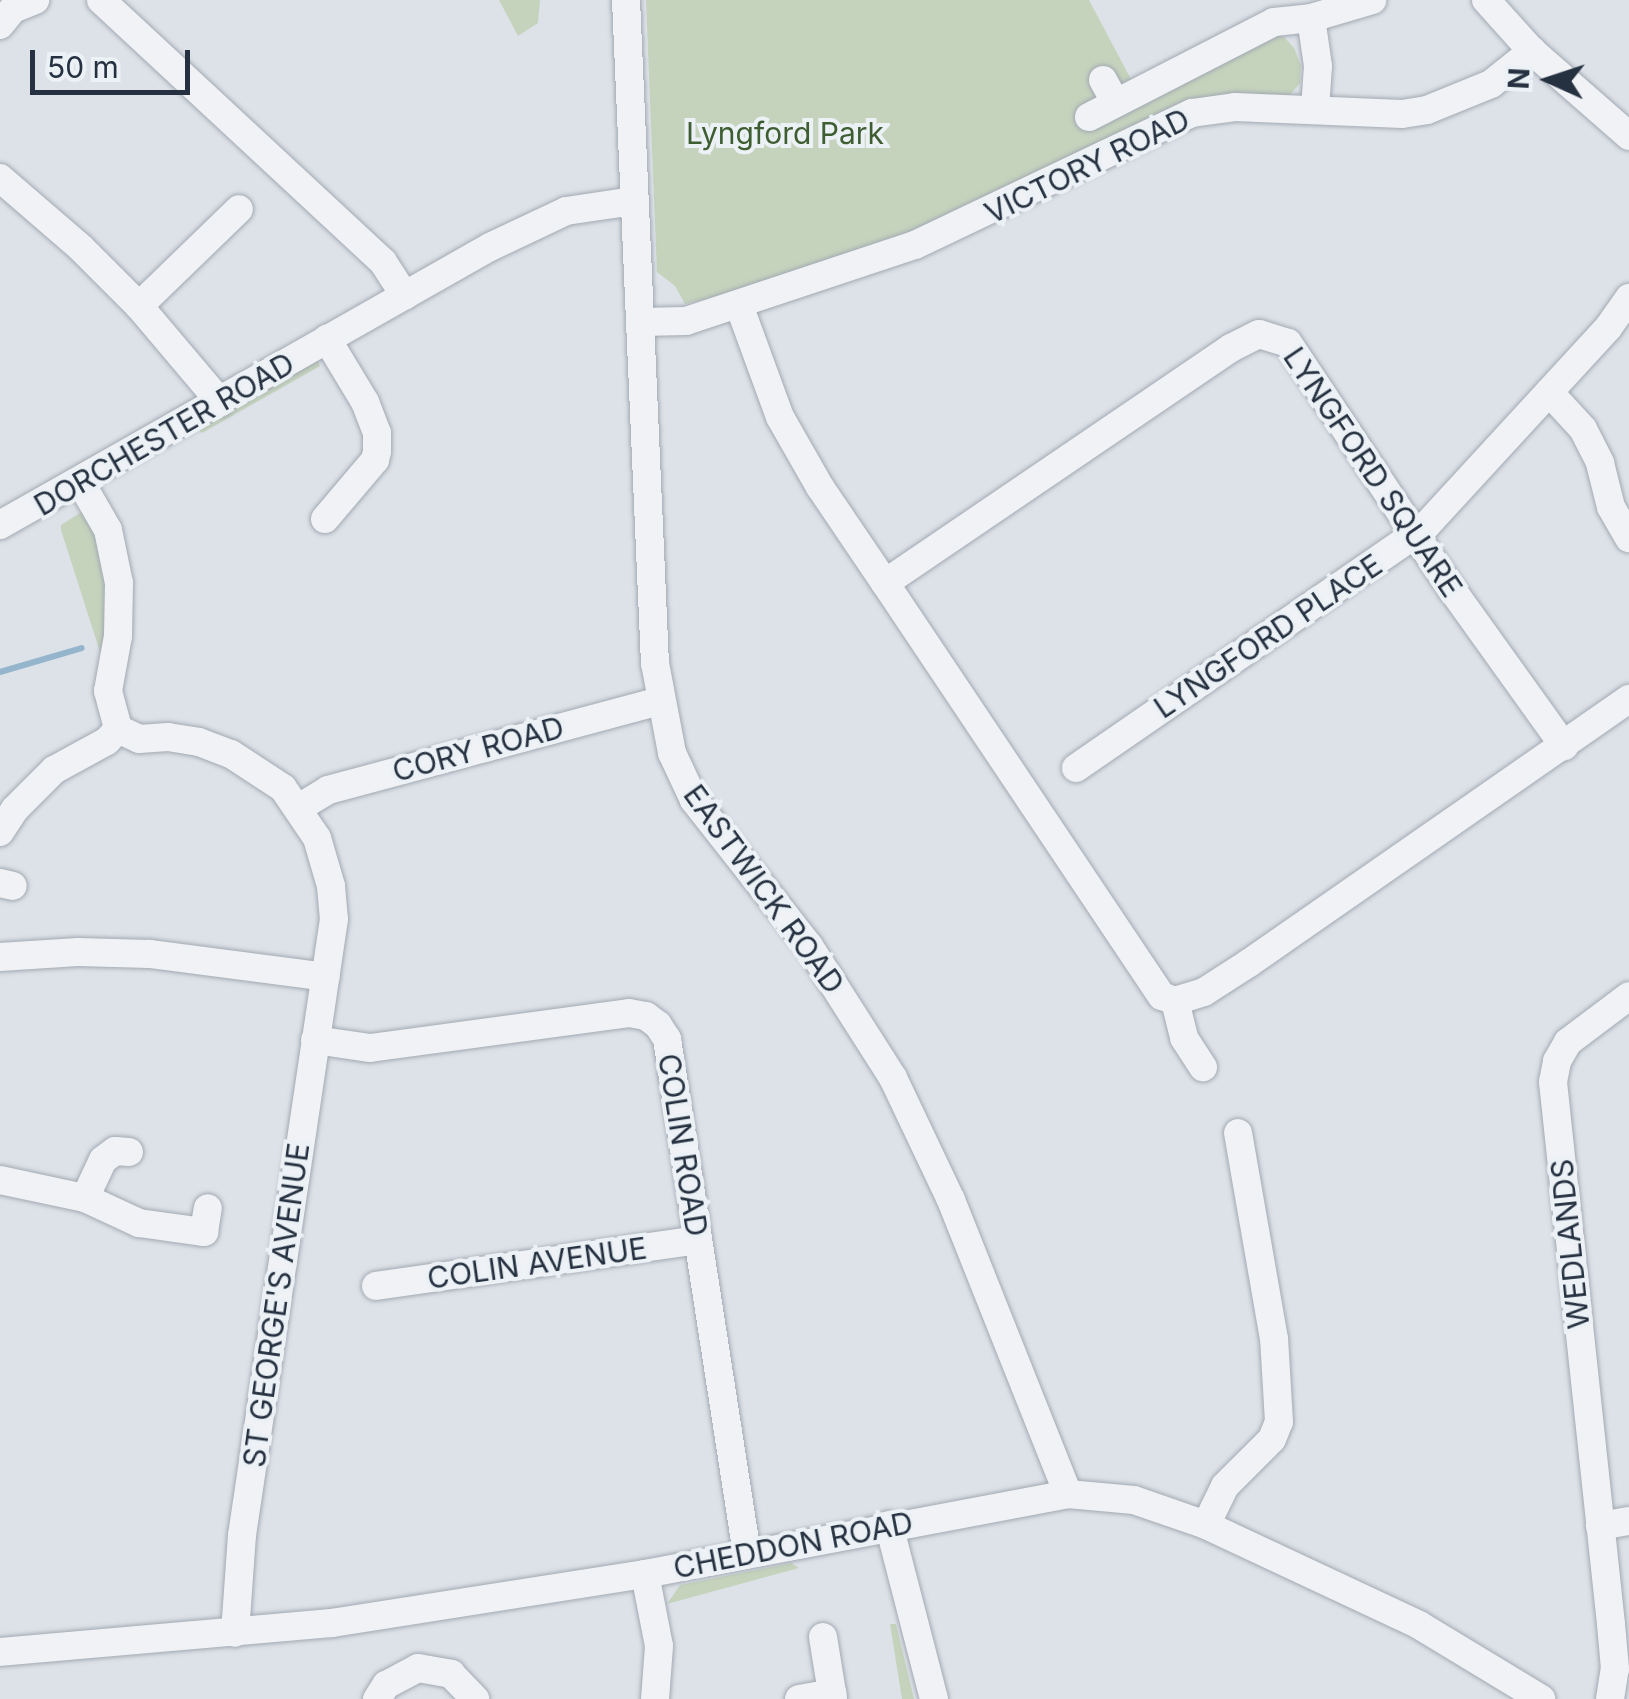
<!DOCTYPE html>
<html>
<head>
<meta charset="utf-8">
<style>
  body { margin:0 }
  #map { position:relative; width:1629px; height:1699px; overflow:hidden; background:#dde2e8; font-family:Inter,sans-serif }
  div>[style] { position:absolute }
  .green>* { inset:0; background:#c5d3bd }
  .stream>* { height:6px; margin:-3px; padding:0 3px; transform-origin:3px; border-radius:3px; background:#94b5cc }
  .roads { filter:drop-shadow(0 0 2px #a2a9b2) drop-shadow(0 0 2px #a2a9b2) }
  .minor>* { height:28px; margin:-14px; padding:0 14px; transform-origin:14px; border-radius:14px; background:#f0f2f6 }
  span { translate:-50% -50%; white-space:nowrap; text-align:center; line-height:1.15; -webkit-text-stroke:8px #ecf1f6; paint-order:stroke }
  .park-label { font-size:30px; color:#3e5d31 }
  .street-label { font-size:30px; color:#253140 }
  .north { position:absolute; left:1499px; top:30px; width:100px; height:100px; -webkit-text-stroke:8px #ecf1f6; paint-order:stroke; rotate:273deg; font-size:28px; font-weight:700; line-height:40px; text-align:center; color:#253140 }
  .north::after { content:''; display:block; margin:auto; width:35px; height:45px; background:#253140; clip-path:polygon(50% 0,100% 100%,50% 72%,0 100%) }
  .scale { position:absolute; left:30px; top:50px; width:160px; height:45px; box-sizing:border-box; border:5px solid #253140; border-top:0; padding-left:12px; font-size:30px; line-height:35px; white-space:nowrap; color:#253140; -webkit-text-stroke:8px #ecf1f6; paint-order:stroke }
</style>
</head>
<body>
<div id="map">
  <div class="green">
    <i style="clip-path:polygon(499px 0,540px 0,538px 23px,518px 36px)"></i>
    <i style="clip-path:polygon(646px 0,1089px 0,1133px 83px,1269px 34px,1284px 37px,1294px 48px,1301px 65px,1300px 83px,1290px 95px,1249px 97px,972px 210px,728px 294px,685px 304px,675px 286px,657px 272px)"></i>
    <i style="clip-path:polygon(317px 359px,320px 366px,202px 433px,198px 429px)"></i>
    <i style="clip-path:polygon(83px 511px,94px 520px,109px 570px,105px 651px,100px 652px,61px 530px,61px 525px)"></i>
    <i style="clip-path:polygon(791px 1563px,799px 1568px,667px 1604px,680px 1585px)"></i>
    <i style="clip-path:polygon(890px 1624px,896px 1624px,914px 1699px,902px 1699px)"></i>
  </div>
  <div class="stream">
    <i style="left:0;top:672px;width:85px;rotate:-16.3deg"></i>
  </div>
  <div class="roads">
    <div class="minor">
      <i style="left:101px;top:0;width:385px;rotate:42.9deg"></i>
      <i style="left:383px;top:262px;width:40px;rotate:57.1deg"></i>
      <i style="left:626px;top:0;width:664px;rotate:87.5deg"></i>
      <i style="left:655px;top:663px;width:92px;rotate:79.3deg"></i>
      <i style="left:672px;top:753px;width:52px;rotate:64.9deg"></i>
      <i style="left:694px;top:800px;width:186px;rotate:51.8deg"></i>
      <i style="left:809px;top:946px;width:156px;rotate:57.5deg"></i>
      <i style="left:893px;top:1078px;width:135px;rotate:64.6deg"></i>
      <i style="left:951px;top:1200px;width:316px;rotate:68.3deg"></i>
      <i style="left:1486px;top:0;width:69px;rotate:48deg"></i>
      <i style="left:1532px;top:51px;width:129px;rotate:41.2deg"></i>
      <i style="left:1311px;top:18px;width:64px;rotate:-16.4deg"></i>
      <i style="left:0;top:25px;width:21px;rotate:-51deg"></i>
      <i style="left:13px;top:9px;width:24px;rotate:-22deg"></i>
      <i style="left:1103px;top:80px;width:26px;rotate:61deg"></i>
      <i style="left:1089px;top:117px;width:208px;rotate:-27.2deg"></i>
      <i style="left:1274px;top:22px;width:37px;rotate:-6deg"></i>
      <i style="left:1311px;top:18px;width:49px;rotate:81.7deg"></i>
      <i style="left:1318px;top:66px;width:43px;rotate:94deg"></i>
      <i style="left:0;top:178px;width:107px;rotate:40.8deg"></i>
      <i style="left:81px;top:248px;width:82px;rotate:45deg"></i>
      <i style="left:139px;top:306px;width:126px;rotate:49.8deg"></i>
      <i style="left:739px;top:305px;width:119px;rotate:69.9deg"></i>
      <i style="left:780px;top:417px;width:81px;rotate:60.3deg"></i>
      <i style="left:820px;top:487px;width:116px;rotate:55.9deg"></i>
      <i style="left:885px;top:583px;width:418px;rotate:-34.2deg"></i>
      <i style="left:1231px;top:348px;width:31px;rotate:-27deg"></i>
      <i style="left:1259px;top:334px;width:30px;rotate:17deg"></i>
      <i style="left:1288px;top:343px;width:298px;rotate:56.4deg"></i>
      <i style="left:1453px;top:591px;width:191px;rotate:54.4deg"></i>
      <i style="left:139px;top:306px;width:139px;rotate:-44.1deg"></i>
      <i style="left:641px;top:322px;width:45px;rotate:-1.3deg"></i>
      <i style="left:686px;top:321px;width:241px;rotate:-18.4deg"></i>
      <i style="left:915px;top:245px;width:307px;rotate:-25.5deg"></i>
      <i style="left:1192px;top:113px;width:43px;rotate:-7.9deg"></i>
      <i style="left:1235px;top:107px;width:167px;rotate:2.4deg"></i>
      <i style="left:1402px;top:114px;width:25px;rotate:-9deg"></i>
      <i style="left:1427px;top:110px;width:69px;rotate:-22.1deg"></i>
      <i style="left:1491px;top:84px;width:53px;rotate:-38.8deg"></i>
      <i style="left:1549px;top:392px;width:50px;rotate:47.4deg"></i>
      <i style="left:1583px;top:429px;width:38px;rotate:63deg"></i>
      <i style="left:1600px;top:463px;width:45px;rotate:76deg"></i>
      <i style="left:1611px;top:507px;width:36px;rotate:60deg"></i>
      <i style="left:81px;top:483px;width:54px;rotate:60.1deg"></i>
      <i style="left:108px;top:530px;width:54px;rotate:78.3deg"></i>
      <i style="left:119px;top:583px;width:53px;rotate:91.1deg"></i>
      <i style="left:118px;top:636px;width:56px;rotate:100.3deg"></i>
      <i style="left:108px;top:691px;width:39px;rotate:75deg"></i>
      <i style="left:325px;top:519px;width:77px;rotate:-49.7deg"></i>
      <i style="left:375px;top:460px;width:9px;rotate:-77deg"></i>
      <i style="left:377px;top:451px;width:18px;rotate:-90deg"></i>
      <i style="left:377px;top:433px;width:33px;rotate:-111deg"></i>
      <i style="left:365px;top:402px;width:74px;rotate:-121.1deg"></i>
      <i style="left:0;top:525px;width:563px;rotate:-29.57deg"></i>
      <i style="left:490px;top:247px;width:84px;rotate:-25.3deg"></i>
      <i style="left:566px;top:211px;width:69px;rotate:-8.4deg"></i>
      <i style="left:885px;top:583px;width:497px;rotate:56.2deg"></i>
      <i style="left:1162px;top:996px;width:14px;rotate:21deg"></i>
      <i style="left:1175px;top:1001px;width:30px;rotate:-17deg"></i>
      <i style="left:1204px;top:992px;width:54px;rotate:-32.8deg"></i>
      <i style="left:1249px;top:963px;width:463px;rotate:-34.8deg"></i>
      <i style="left:118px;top:729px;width:23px;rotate:25deg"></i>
      <i style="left:139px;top:739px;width:29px;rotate:-4deg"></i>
      <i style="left:168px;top:737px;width:31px;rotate:9deg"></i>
      <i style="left:199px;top:742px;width:34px;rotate:21deg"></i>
      <i style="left:231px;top:754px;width:62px;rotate:33.2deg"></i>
      <i style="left:283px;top:788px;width:60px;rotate:55.8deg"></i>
      <i style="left:317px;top:838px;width:50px;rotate:73.7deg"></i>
      <i style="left:331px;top:886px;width:33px;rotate:85deg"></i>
      <i style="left:334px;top:919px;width:623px;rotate:98.49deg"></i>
      <i style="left:242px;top:1535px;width:98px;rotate:94.1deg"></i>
      <i style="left:1076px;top:768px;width:423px;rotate:-34.6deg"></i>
      <i style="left:1424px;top:528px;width:272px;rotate:-47.4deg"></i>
      <i style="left:1608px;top:328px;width:37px;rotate:-55deg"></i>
      <i style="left:300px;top:807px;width:33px;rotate:-31deg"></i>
      <i style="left:328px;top:790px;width:343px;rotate:-15deg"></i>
      <i style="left:0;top:832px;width:27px;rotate:-57deg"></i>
      <i style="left:15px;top:809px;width:55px;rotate:-45deg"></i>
      <i style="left:54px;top:770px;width:60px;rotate:-28.7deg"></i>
      <i style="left:107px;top:741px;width:16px;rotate:-47deg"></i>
      <i style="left:0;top:883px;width:13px;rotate:13deg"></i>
      <i style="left:0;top:957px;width:78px;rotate:-3.7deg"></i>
      <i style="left:78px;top:952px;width:72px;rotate:1.6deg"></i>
      <i style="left:150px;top:954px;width:177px;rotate:7.4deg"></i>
      <i style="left:1175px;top:1001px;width:38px;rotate:76deg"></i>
      <i style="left:1184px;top:1038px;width:35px;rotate:57deg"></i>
      <i style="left:315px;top:1040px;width:56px;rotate:8.3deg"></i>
      <i style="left:370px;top:1048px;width:261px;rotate:-7.7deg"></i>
      <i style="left:629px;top:1013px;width:17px;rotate:10deg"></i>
      <i style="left:646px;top:1016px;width:15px;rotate:37deg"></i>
      <i style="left:658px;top:1025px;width:17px;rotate:57deg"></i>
      <i style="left:667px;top:1039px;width:521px;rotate:81.17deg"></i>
      <i style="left:0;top:1180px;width:87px;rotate:12deg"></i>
      <i style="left:85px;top:1198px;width:60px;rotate:24.8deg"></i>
      <i style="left:139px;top:1223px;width:66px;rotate:7.9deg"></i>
      <i style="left:204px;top:1232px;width:24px;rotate:-81deg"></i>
      <i style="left:85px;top:1198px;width:42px;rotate:-64.7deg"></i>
      <i style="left:103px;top:1160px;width:15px;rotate:-37deg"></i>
      <i style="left:115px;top:1151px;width:14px;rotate:4deg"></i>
      <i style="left:376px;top:1286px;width:325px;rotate:-8.1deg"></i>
      <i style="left:889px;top:1525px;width:180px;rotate:75.5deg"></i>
      <i style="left:1206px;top:1525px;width:43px;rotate:-64deg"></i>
      <i style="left:1225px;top:1486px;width:66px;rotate:-45deg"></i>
      <i style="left:1272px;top:1439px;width:18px;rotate:-68deg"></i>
      <i style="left:1279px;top:1422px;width:83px;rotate:-93.4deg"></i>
      <i style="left:1274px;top:1339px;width:209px;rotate:-99.9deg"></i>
      <i style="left:1600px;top:1526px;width:29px;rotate:-10deg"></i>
      <i style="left:645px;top:1574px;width:73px;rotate:79deg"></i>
      <i style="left:659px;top:1646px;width:53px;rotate:94.3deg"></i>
      <i style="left:823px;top:1637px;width:63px;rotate:80.8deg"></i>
      <i style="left:0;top:1652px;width:333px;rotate:-5deg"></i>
      <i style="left:332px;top:1623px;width:317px;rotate:-8.9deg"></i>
      <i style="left:645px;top:1574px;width:430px;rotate:-10.7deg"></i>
      <i style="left:1068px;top:1494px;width:66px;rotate:5.2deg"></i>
      <i style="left:1134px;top:1500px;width:76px;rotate:19.1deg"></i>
      <i style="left:1206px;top:1525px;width:235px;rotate:25.1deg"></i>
      <i style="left:1419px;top:1625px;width:143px;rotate:31.2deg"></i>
      <i style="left:377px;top:1699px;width:17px;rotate:-57deg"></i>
      <i style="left:386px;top:1685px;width:36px;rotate:-28deg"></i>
      <i style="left:418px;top:1668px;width:34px;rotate:10deg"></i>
      <i style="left:451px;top:1674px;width:35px;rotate:46deg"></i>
      <i style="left:799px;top:1699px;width:34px;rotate:-10deg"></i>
      <i style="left:1610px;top:1699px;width:30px;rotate:-81deg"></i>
      <i style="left:1615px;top:1669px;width:45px;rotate:-95.1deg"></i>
      <i style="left:1611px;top:1624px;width:545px;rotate:-96.11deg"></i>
      <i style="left:1553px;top:1082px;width:21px;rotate:-79deg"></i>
      <i style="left:1557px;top:1061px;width:22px;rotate:-60deg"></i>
      <i style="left:1568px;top:1042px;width:76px;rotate:-37deg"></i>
    </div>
  </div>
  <div class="park-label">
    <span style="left:785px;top:133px">Lyngford Park</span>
  </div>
  <div class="street-label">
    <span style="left:1087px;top:166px;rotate:-26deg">VICTORY ROAD</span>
    <span style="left:164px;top:434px;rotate:-30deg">DORCHESTER ROAD</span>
    <span style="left:1373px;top:472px;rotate:56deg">LYNGFORD SQUARE</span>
    <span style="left:1268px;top:636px;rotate:-34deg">LYNGFORD PLACE</span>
    <span style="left:478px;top:749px;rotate:-15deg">CORY ROAD</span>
    <span style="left:764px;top:889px;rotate:54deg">EASTWICK ROAD</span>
    <span style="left:683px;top:1145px;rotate:81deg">COLIN ROAD</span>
    <span style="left:1570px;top:1244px;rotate:-96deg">WEDLANDS</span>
    <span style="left:537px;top:1263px;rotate:-8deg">COLIN AVENUE</span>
    <span style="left:276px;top:1305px;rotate:-82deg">ST GEORGE'S AVENUE</span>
    <span style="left:793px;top:1545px;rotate:-11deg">CHEDDON ROAD</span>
  </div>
  <div class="north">N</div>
  <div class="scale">50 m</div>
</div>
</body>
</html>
